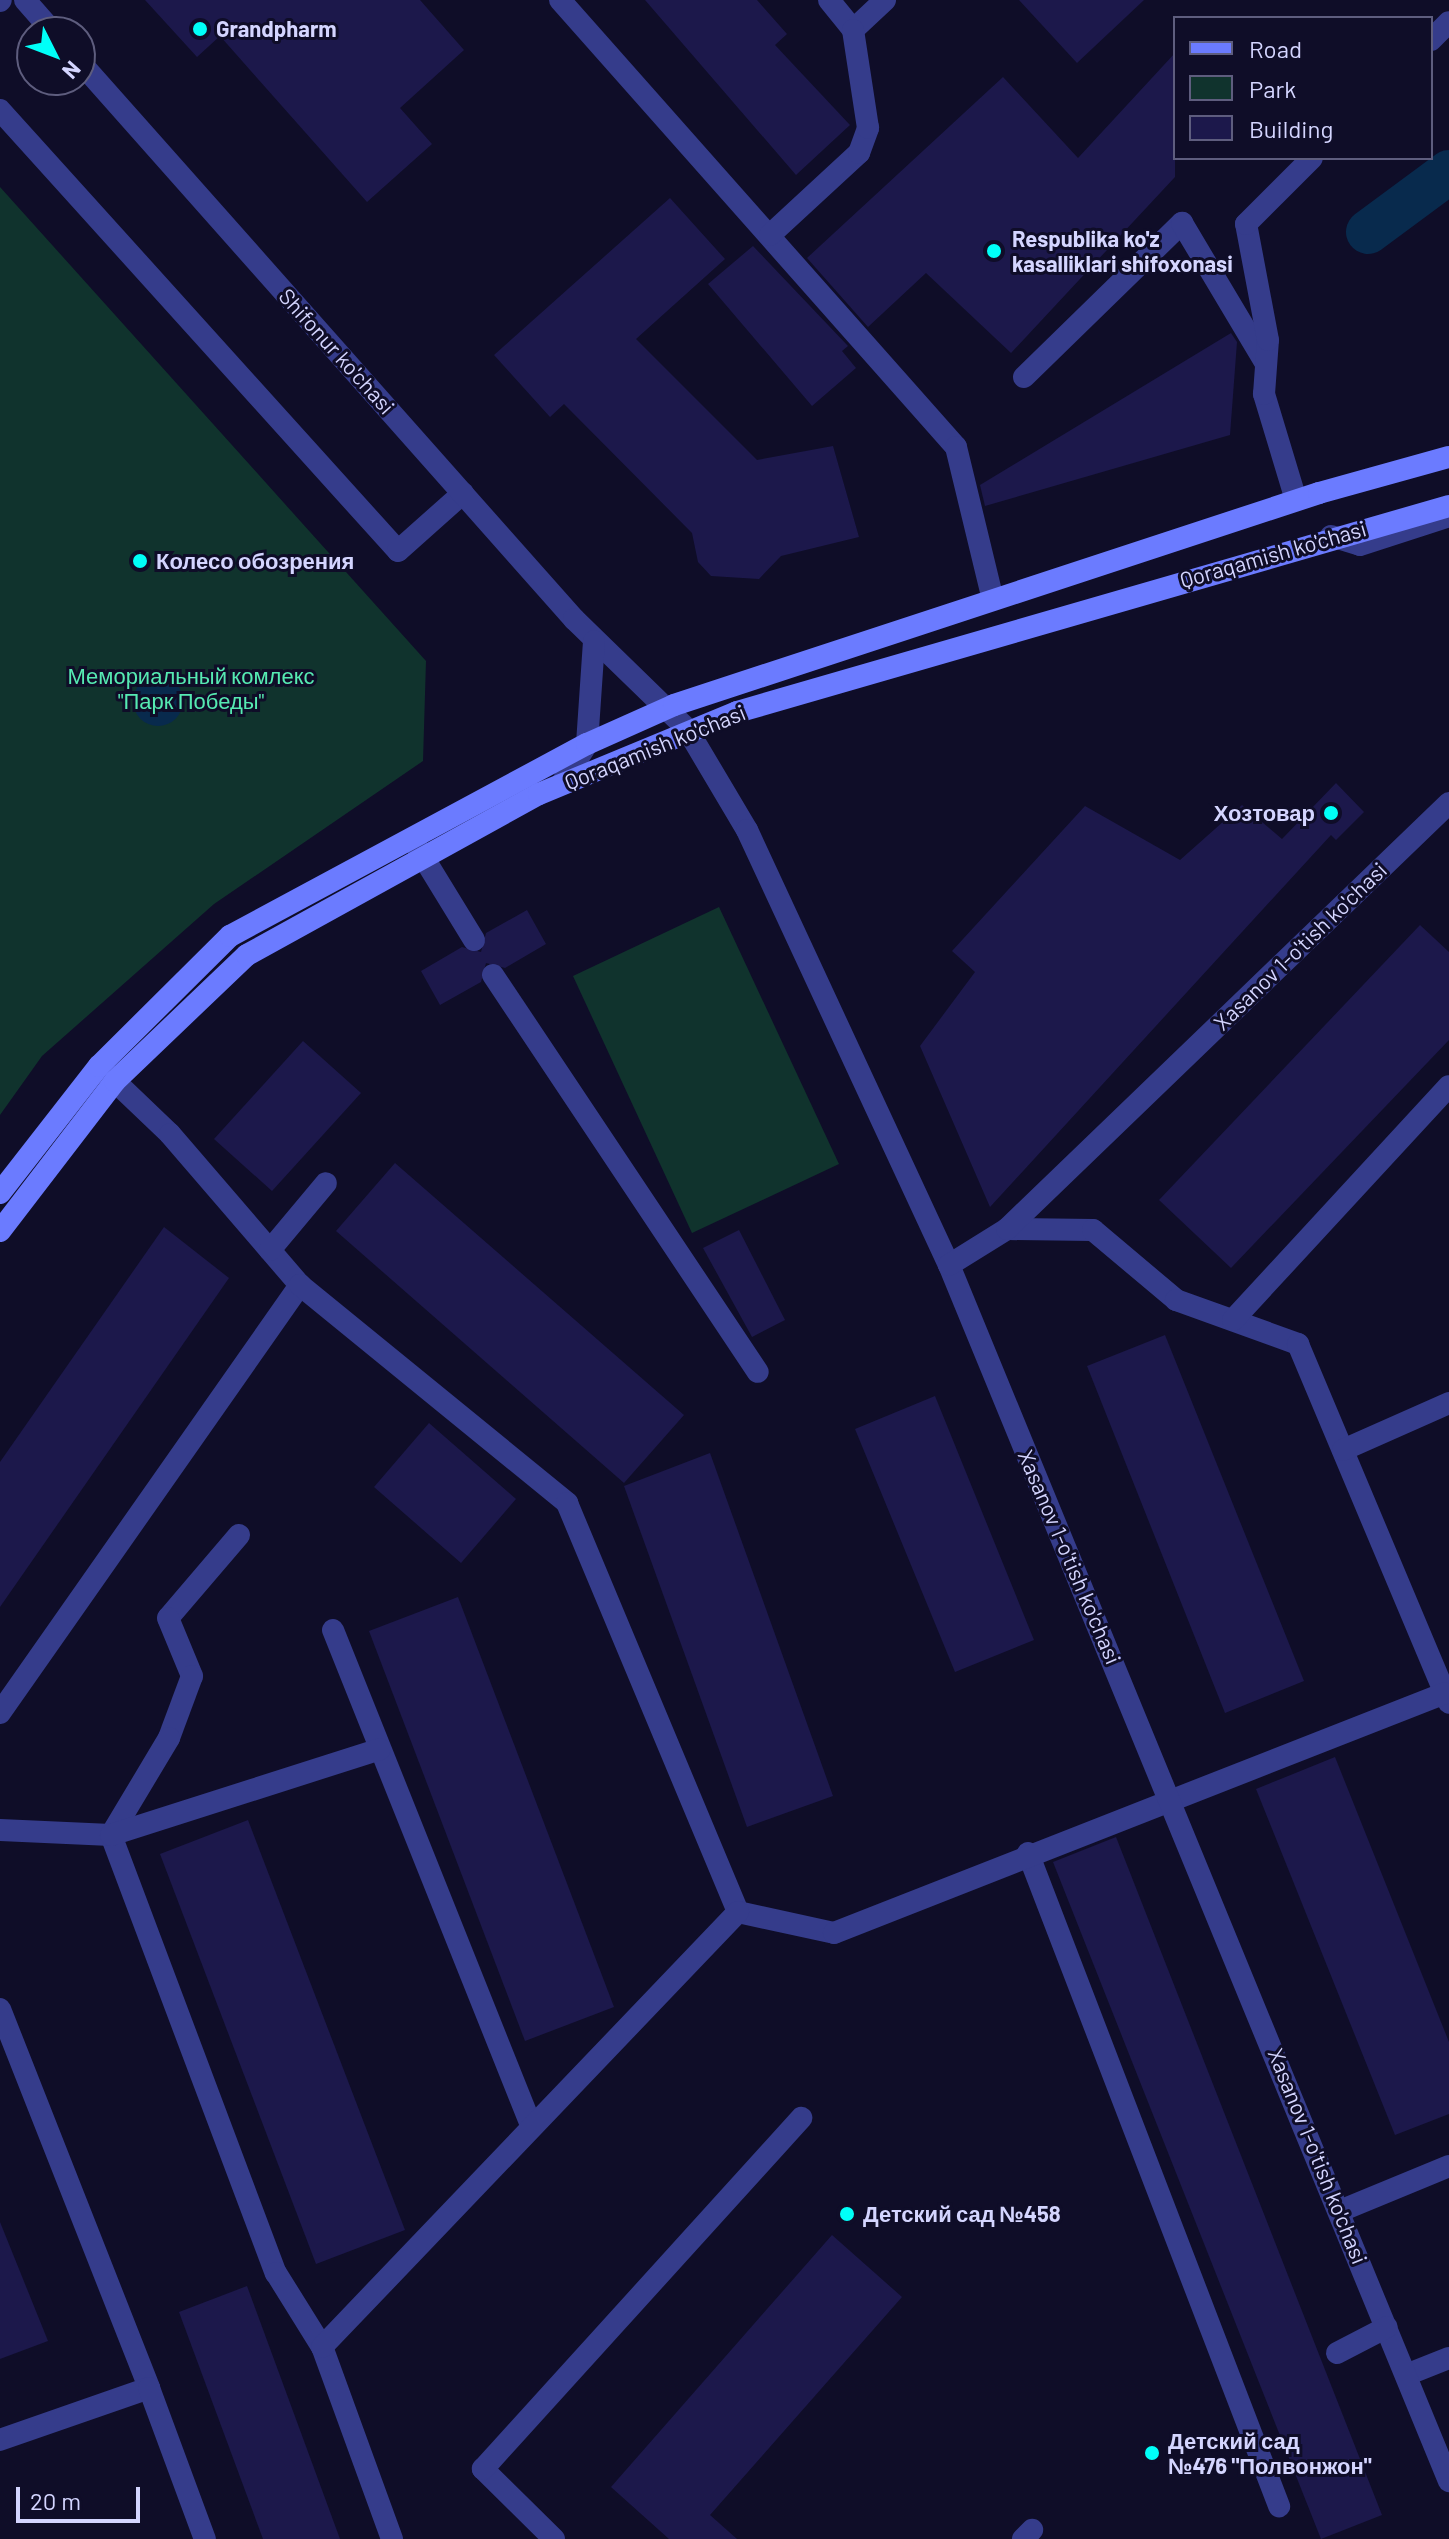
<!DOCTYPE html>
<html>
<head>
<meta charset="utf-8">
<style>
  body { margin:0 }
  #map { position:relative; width:1449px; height:2539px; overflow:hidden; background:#0f0d28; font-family:Barlow,sans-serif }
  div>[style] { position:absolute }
  .green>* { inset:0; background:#10332d }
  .water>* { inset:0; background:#082a4d }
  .round { border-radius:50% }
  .canal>* { height:44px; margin:-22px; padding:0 22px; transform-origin:22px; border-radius:22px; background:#082a4d }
  .building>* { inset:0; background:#1c184b }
  .service>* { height:22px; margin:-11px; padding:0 11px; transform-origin:11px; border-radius:11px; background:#353c8b }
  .minor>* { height:22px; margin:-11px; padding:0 11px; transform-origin:11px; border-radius:11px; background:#353c8b }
  .tertiary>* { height:22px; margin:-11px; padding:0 11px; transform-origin:11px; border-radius:11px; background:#353c8b }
  .secondary>* { height:22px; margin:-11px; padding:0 11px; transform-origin:11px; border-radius:11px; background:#6b7bff }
  .dots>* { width:22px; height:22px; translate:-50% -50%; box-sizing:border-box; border:4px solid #0f0d28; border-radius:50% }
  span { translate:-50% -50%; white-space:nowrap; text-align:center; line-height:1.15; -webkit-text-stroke:6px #0f0d28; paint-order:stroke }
  .poi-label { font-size:22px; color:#d4d5ff; font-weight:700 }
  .left { translate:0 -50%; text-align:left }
  .right { translate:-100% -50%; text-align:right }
  .street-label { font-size:22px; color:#d4d5ff }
  .park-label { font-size:22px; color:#56eab2 }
  .legend { position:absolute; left:1173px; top:16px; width:260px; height:144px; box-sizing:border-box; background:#0f0d28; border:2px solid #5e5d7e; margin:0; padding:10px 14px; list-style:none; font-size:24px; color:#d4d5ff }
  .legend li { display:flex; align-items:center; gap:16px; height:40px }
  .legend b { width:40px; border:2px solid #5e5d7e }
  .north { position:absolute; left:16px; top:16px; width:80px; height:80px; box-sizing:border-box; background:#0f0d28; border:2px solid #5e5d7e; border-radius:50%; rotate:132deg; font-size:22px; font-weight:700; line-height:32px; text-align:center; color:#d4d5ff }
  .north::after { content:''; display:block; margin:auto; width:28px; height:36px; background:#00fff8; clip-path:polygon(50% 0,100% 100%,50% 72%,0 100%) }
  .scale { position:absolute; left:16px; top:2487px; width:124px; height:36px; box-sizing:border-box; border:4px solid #d4d5ff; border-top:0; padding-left:10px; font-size:24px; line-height:28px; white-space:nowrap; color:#d4d5ff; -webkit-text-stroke:6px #0f0d28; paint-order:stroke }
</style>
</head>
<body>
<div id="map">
  <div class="green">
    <i style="clip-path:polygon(0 187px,426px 661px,423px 761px,214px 904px,42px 1056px,0 1115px)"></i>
    <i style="clip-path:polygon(719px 907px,839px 1164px,692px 1233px,573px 976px)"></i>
  </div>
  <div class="water">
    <i class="round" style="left:133px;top:676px;width:50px;height:50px"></i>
  </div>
  <div class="canal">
    <i style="left:1368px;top:232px;width:101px;rotate:-36.5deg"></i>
  </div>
  <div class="building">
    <i style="clip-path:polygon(145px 0,420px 0,464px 50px,400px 108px,432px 144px,367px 202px,220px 36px,197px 57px)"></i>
    <i style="clip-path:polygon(645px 0,757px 0,787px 34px,775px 45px,850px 125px,796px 175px)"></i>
    <i style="clip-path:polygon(1019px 0,1144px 0,1077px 63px)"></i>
    <i style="clip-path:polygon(1175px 53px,1175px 177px,1011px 353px,926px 273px,868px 327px,807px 258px,1003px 77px,1078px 158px)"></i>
    <i style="clip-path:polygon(670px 198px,725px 259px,636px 339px,757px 460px,833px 446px,859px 537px,781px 556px,759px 579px,711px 576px,698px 562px,692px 533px,564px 404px,550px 417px,494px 355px)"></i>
    <i style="clip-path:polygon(753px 246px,848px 346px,842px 351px,856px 368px,812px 406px,708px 284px)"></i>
    <i style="clip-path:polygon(1231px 333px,1237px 342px,1230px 435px,985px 506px,980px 485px)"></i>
    <i style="clip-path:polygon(1336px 783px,1364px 812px,1336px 840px,1331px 835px,990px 1207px,920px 1046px,975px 972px,952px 951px,1085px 806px,1180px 860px,1242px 805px,1282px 839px)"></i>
    <i style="clip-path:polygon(527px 910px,546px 944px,505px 968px,486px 963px,481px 982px,440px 1005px,421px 971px,462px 947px,481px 952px,486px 933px)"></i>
    <i style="clip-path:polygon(1420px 925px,1449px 952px,1449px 1040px,1231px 1268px,1159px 1200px)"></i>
    <i style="clip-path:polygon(303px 1041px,361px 1093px,272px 1191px,214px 1139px)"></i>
    <i style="clip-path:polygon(395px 1163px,684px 1415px,624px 1483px,336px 1231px)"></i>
    <i style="clip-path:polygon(164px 1227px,229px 1278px,0 1607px,0 1462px)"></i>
    <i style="clip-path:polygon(739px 1230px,785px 1320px,752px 1337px,703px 1248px)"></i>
    <i style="clip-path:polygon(1165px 1335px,1304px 1681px,1225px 1713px,1087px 1366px)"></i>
    <i style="clip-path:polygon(935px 1396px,1034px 1640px,955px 1672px,855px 1429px)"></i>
    <i style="clip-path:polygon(429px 1423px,516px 1499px,461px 1563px,374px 1487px)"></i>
    <i style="clip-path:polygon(710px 1453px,833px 1796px,747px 1827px,624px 1486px)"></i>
    <i style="clip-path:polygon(458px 1597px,614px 2007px,525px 2041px,369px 1631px)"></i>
    <i style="clip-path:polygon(1335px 1757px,1449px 2042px,1449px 2114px,1395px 2135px,1256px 1789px)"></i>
    <i style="clip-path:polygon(248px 1820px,405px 2230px,316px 2264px,160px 1854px)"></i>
    <i style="clip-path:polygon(1116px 1837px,1382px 2515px,1321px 2539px,1053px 1862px)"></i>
    <i style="clip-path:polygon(0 2222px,48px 2341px,0 2359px)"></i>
    <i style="clip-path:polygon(832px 2235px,902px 2297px,710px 2515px,737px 2539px,669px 2539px,611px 2487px)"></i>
    <i style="clip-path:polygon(247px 2286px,340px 2539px,263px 2539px,179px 2312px)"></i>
  </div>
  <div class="service">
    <i style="left:560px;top:0;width:597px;rotate:48.46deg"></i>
    <i style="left:956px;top:447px;width:157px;rotate:76.4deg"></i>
    <i style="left:829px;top:0;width:38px;rotate:51deg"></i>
    <i style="left:853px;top:30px;width:44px;rotate:-43.2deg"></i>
    <i style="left:0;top:1px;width:1px;rotate:-45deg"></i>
    <i style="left:1431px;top:40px;width:25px;rotate:-45deg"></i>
    <i style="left:0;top:110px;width:594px;rotate:47.93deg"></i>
    <i style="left:398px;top:551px;width:87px;rotate:-41.7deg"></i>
    <i style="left:770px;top:235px;width:121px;rotate:-42.7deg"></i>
    <i style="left:859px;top:153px;width:27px;rotate:-70deg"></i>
    <i style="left:868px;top:128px;width:99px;rotate:-98.7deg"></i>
    <i style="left:1024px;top:377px;width:221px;rotate:-44.3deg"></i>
    <i style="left:1182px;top:223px;width:162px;rotate:59.2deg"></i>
    <i style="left:1296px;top:500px;width:111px;rotate:-106.8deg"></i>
    <i style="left:1264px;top:394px;width:54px;rotate:-85.8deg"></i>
    <i style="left:1268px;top:340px;width:118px;rotate:-100.7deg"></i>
    <i style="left:1246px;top:224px;width:93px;rotate:-45deg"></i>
    <i style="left:1331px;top:536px;width:30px;rotate:17deg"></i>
    <i style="left:1360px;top:545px;width:94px;rotate:-18deg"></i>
    <i style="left:414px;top:842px;width:115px;rotate:58.5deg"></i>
    <i style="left:493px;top:975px;width:477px;rotate:56.3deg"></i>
    <i style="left:101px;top:1068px;width:95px;rotate:43.7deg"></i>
    <i style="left:170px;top:1134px;width:199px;rotate:49.3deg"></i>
    <i style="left:1007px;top:1229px;width:86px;rotate:0.7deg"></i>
    <i style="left:1093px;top:1230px;width:109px;rotate:40.1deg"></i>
    <i style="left:1176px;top:1300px;width:130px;rotate:19.8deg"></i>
    <i style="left:1298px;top:1344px;width:389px;rotate:67.2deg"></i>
    <i style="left:270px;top:1250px;width:87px;rotate:-50.1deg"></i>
    <i style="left:1233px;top:1320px;width:318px;rotate:-47.3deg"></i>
    <i style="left:1343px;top:1450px;width:116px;rotate:-23.9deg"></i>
    <i style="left:239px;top:1535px;width:109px;rotate:130.5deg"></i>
    <i style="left:168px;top:1618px;width:63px;rotate:67.5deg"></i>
    <i style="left:192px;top:1676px;width:66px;rotate:110.4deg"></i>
    <i style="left:169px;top:1738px;width:113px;rotate:120.9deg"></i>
    <i style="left:111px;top:1835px;width:468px;rotate:69.4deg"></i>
    <i style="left:276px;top:2273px;width:87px;rotate:58.1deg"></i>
    <i style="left:333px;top:1630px;width:533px;rotate:68.2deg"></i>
    <i style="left:0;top:1713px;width:523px;rotate:-54.97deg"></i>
    <i style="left:300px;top:1285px;width:345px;rotate:39.2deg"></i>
    <i style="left:567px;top:1503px;width:443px;rotate:67.3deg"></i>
    <i style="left:0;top:1830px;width:111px;rotate:2.6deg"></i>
    <i style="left:111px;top:1835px;width:282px;rotate:-17.7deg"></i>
    <i style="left:1028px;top:1853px;width:700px;rotate:68.97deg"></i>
    <i style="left:738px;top:1912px;width:98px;rotate:12.3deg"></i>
    <i style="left:834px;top:1933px;width:656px;rotate:-21.44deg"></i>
    <i style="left:0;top:2009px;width:407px;rotate:68.5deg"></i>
    <i style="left:149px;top:2388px;width:158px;rotate:160.8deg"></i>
    <i style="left:1340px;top:2211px;width:118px;rotate:-22.4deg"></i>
    <i style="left:1406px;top:2375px;width:46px;rotate:-21.6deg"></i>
    <i style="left:149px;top:2388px;width:161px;rotate:69.7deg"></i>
    <i style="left:392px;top:2539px;width:204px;rotate:-110deg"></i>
    <i style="left:322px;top:2347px;width:602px;rotate:-46.28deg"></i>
    <i style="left:554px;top:2539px;width:100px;rotate:-135.4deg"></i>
    <i style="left:483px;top:2469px;width:474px;rotate:-47.8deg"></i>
    <i style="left:1023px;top:2539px;width:13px;rotate:-45deg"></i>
  </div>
  <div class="minor">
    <i style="left:687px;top:729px;width:117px;rotate:59.3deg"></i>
    <i style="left:747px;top:830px;width:480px;rotate:65.1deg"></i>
    <i style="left:949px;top:1265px;width:1315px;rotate:67.65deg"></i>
    <i style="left:949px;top:1265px;width:68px;rotate:-31.8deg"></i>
    <i style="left:1007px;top:1229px;width:614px;rotate:-43.94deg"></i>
    <i style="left:1337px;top:2353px;width:56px;rotate:-27.5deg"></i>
  </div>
  <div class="tertiary">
    <i style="left:25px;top:0;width:43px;rotate:48.8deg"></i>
    <i style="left:80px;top:62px;width:745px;rotate:48.43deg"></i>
    <i style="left:574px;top:619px;width:158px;rotate:44.2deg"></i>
    <i style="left:562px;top:783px;width:46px;rotate:-57.3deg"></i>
    <i style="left:587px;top:744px;width:103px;rotate:-86.1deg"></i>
  </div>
  <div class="secondary">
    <i style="left:0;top:1193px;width:161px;rotate:-52.1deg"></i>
    <i style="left:99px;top:1066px;width:185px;rotate:-44.8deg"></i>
    <i style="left:230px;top:936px;width:405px;rotate:-28.3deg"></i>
    <i style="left:587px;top:744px;width:95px;rotate:-24.1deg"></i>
    <i style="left:674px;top:705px;width:679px;rotate:-18.19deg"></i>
    <i style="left:1319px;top:493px;width:135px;rotate:-15.5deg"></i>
    <i style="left:0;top:1231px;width:189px;rotate:-52.5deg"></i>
    <i style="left:115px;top:1081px;width:182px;rotate:-43.7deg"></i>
    <i style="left:247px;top:955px;width:333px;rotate:-28.9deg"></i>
    <i style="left:539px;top:794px;width:214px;rotate:-22.5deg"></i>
    <i style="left:737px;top:712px;width:741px;rotate:-16.14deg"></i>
  </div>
  <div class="dots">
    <i style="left:200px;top:29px;background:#00fff8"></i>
    <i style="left:994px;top:251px;background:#00fff8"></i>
    <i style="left:140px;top:561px;background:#00fff8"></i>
    <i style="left:1331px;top:813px;background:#00fff8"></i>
    <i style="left:847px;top:2214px;background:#00fff8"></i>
    <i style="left:1152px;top:2453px;background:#00fff8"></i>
  </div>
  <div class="poi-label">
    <span class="left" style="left:216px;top:29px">Grandpharm</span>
    <span class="left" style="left:1012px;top:251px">Respublika ko'z<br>kasalliklari shifoxonasi</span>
    <span class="left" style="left:156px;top:561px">Колесо обозрения</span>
    <span class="right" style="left:1315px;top:813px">Хозтовар</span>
    <span class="left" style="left:863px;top:2214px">Детский сад №458</span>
    <span class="left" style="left:1168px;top:2453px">Детский сад<br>№476 "Полвонжон"</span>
  </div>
  <div class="street-label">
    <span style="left:337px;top:351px;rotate:48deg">Shifonur ko'chasi</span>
    <span style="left:1273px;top:554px;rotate:-16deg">Qoraqamish ko'chasi</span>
    <span style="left:655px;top:747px;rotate:-22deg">Qoraqamish ko'chasi</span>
    <span style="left:1300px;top:946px;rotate:-44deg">Xasanov 1-o'tish ko'chasi</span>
    <span style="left:1070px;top:1557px;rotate:67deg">Xasanov 1-o'tish ko'chasi</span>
    <span style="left:1318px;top:2156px;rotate:68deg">Xasanov 1-o'tish ko'chasi</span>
  </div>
  <div class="park-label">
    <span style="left:191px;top:688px">Мемориальный комлекс<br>"Парк Победы"</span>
  </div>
  <ul class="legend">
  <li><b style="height:10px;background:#6b7bff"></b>Road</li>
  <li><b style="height:22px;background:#10332d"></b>Park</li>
  <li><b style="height:22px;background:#1c184b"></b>Building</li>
  </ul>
  <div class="north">N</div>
  <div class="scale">20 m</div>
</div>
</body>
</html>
